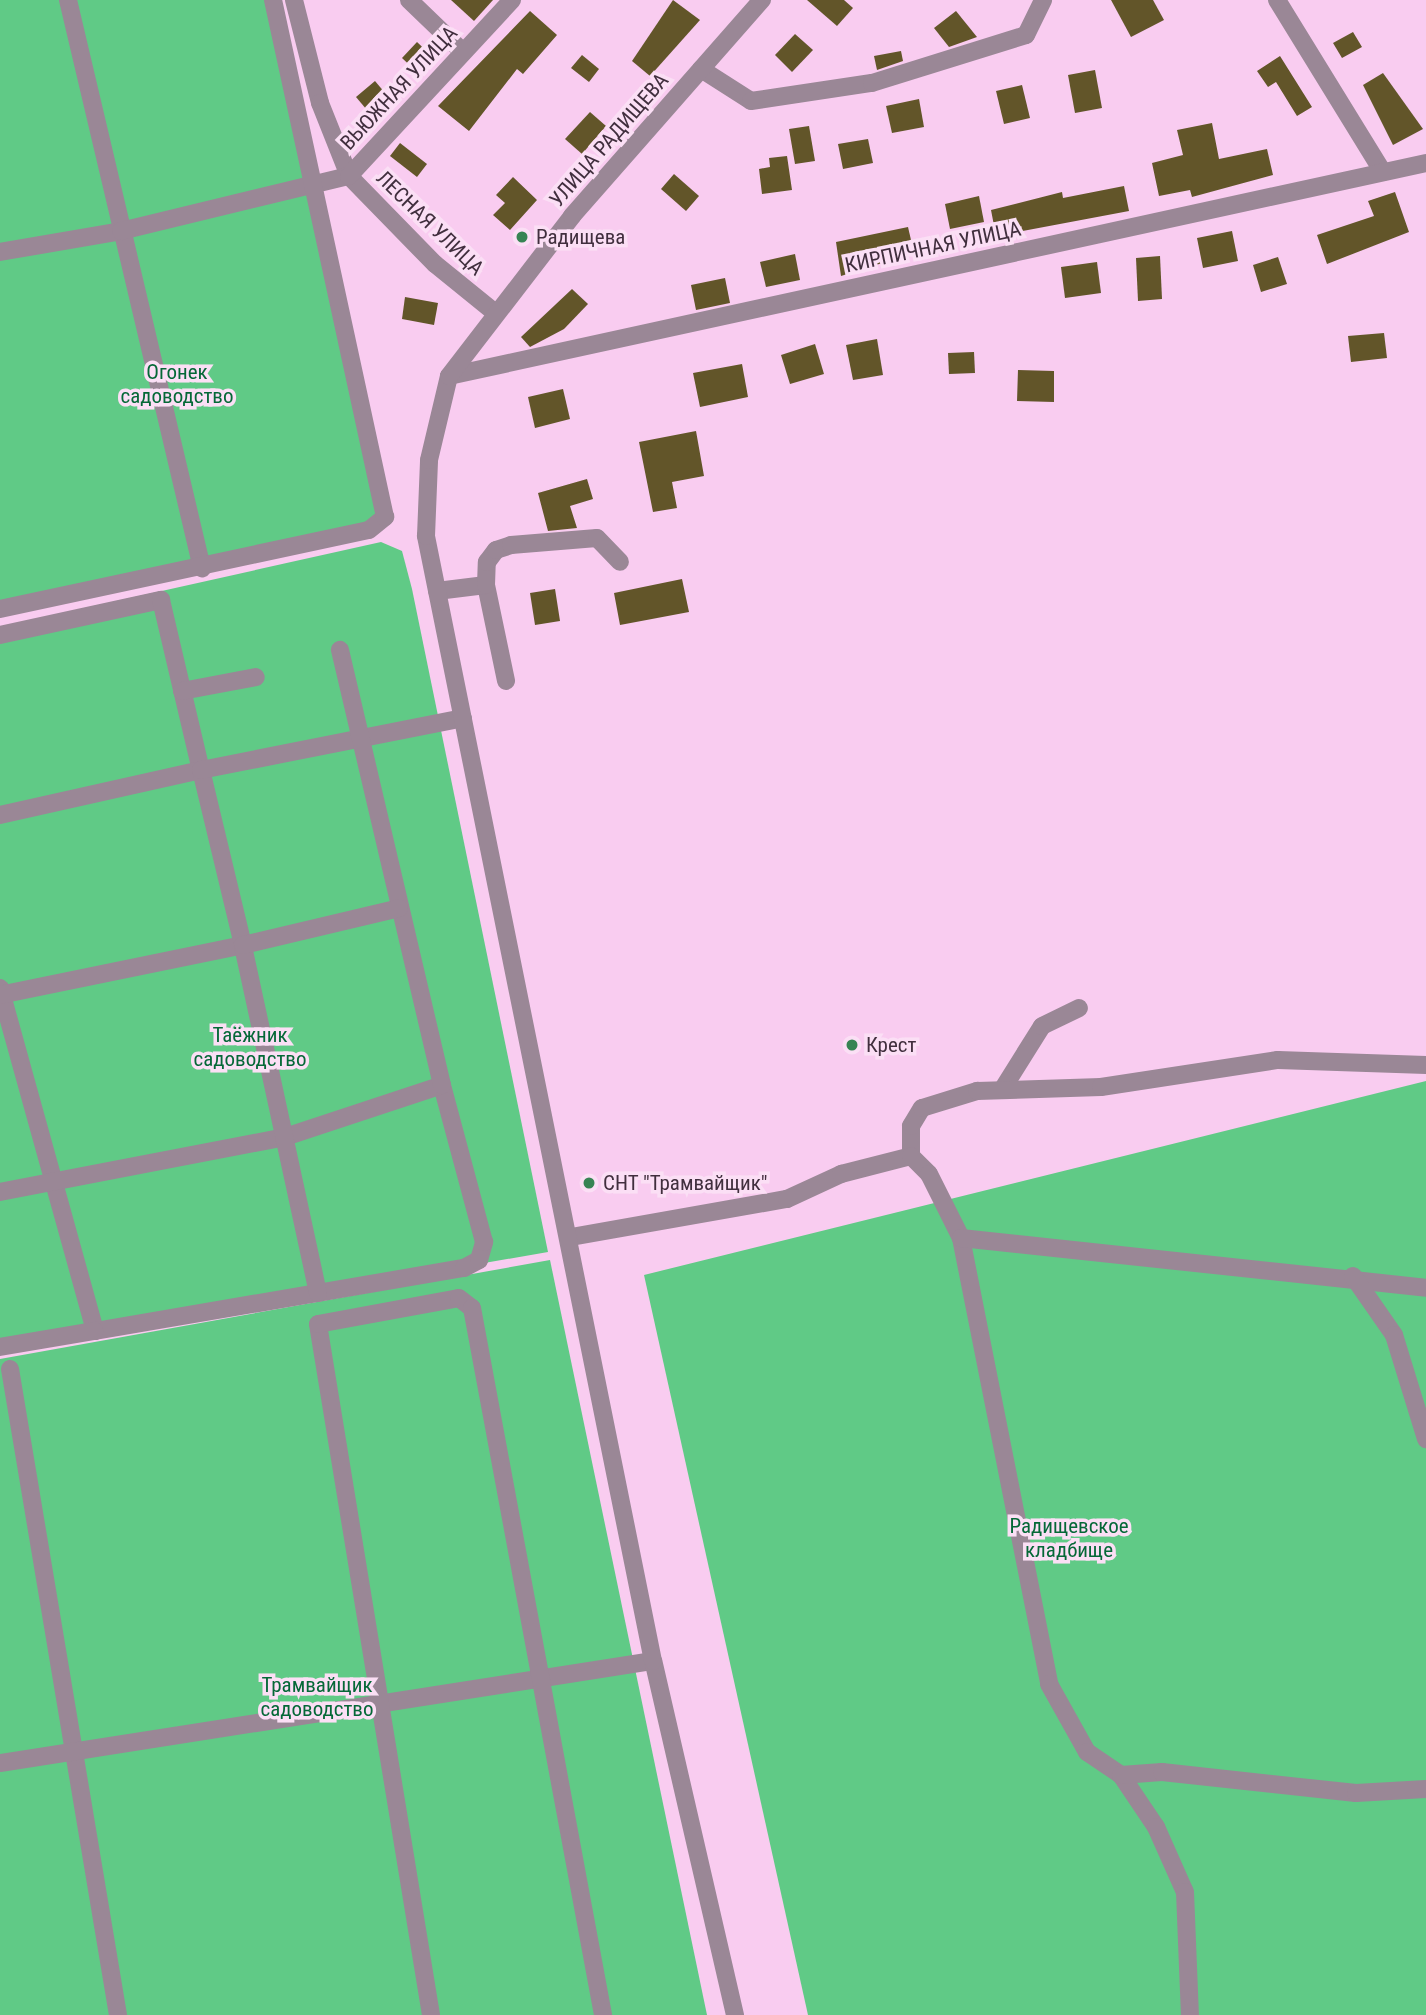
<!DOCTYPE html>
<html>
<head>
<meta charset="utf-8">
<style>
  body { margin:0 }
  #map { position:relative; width:1426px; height:2015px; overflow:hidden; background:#f9ccf0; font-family:"Roboto Condensed",sans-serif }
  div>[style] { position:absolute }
  .green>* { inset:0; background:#60ca86 }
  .building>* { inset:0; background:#625529 }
  .minor>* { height:18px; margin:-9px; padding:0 9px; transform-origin:9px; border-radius:9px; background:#9a8796 }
  .dots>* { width:19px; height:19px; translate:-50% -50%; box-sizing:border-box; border:4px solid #fbdff5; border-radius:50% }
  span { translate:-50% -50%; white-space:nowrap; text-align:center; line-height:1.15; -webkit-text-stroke:7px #fbdff5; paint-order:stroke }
  .street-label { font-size:21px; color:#412f3e }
  .poi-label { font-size:21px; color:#412f3e }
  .left { translate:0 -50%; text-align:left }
  .park-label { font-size:21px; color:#056837 }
</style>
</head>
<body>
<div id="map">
  <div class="green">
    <i style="clip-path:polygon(0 0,273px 0,385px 517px,357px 533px,0 609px)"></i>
    <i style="clip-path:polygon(381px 542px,402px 551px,412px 589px,548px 1252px,0 1347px,0 627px)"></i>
    <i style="clip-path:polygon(1426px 1081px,1426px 2015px,808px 2015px,644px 1275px)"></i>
    <i style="clip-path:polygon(550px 1260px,707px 2015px,0 2015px,0 1359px)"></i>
  </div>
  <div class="building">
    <i style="clip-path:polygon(451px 0,493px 0,474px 21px)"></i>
    <i style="clip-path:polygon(673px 0,700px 20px,650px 76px,632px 61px)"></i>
    <i style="clip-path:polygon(807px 0,844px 0,853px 8px,837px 26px)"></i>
    <i style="clip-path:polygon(1111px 0,1153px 0,1164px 20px,1131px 37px)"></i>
    <i style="clip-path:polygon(530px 11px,557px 35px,523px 74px,517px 69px,469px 131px,438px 106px)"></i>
    <i style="clip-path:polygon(956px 11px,977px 37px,949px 47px,934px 28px)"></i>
    <i style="clip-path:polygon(1353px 32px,1362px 47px,1342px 58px,1333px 43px)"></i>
    <i style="clip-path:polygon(795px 34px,813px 50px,792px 72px,775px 55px)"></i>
    <i style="clip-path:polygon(417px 42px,433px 57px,418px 73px,402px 58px)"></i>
    <i style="clip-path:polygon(901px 51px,903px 61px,877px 70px,874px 56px)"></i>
    <i style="clip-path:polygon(582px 55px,599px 69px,589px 82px,571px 68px)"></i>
    <i style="clip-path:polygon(1280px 56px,1312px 107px,1297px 116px,1276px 82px,1268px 87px,1257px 71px)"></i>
    <i style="clip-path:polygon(1095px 70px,1102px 108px,1075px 113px,1068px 75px)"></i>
    <i style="clip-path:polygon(1383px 73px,1423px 129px,1393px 145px,1363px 85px)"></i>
    <i style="clip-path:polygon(375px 81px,391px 100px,372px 116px,356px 97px)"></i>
    <i style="clip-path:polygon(1022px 85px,1030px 118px,1004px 124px,996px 91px)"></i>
    <i style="clip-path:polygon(919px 99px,924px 127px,892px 133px,886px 106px)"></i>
    <i style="clip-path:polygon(590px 112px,606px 126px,582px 154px,565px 139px)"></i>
    <i style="clip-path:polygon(1212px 123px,1219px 159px,1267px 149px,1273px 175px,1192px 197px,1190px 190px,1159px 196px,1152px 163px,1183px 155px,1177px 130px)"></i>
    <i style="clip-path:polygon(809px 126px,815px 161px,795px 164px,789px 129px)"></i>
    <i style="clip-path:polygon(868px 139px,873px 163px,843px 169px,838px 144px)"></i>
    <i style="clip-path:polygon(400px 143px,427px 164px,417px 177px,390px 156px)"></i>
    <i style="clip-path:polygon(787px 156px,792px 190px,762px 194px,759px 169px,770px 167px,769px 158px)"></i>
    <i style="clip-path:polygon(674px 174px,699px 196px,686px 211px,661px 189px)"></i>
    <i style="clip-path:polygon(513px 177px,537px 200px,510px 230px,493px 215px,505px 203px,496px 195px)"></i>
    <i style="clip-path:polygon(1124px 186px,1129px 211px,996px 236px,991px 210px,1062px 192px,1063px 198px)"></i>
    <i style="clip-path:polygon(1395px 192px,1409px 232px,1327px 264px,1317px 235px,1374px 216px,1368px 201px)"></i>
    <i style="clip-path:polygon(979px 196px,984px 222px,950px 229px,945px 204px)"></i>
    <i style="clip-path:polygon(908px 227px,914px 253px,841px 276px,836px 242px)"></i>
    <i style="clip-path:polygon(1232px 231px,1238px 261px,1203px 268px,1197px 238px)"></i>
    <i style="clip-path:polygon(795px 254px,800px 280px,766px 287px,760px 262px)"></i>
    <i style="clip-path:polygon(1160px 256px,1162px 299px,1138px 301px,1136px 258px)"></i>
    <i style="clip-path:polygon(1278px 257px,1287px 284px,1261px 292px,1253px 265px)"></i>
    <i style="clip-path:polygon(1097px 262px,1101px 293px,1065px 298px,1061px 267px)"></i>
    <i style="clip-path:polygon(725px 278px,730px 303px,696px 310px,691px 285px)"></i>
    <i style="clip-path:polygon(572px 289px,588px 304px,564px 329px,530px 347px,521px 337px)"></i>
    <i style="clip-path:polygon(405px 297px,438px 303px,434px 325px,402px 319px)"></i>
    <i style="clip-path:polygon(1384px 333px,1387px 358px,1351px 362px,1348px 336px)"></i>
    <i style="clip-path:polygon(877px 339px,883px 375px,853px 380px,846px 345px)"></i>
    <i style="clip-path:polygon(815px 344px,824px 374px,790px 384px,781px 355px)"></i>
    <i style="clip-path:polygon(974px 352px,975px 373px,949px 374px,948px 353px)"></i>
    <i style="clip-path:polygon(742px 364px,748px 397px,700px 407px,693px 373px)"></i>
    <i style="clip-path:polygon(1018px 370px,1054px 371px,1054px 402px,1017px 401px)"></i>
    <i style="clip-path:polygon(563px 389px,570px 419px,535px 428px,528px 397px)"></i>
    <i style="clip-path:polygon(696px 431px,704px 476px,672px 482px,677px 508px,653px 512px,639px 442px)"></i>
    <i style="clip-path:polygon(587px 479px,593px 499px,570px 506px,577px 528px,548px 531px,538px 493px)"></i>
    <i style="clip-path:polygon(682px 579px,689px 612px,620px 625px,614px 593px)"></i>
    <i style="clip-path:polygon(555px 589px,560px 621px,535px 625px,530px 593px)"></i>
  </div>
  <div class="minor">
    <i style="left:68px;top:0;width:584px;rotate:76.73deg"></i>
    <i style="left:294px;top:0;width:106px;rotate:75.8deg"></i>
    <i style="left:320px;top:103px;width:79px;rotate:68.3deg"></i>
    <i style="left:349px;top:176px;width:123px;rotate:45.7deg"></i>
    <i style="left:435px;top:264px;width:75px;rotate:39deg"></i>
    <i style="left:409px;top:0;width:75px;rotate:43.9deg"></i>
    <i style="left:1277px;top:0;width:202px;rotate:58.4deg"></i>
    <i style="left:701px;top:69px;width:59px;rotate:32.6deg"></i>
    <i style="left:751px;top:101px;width:122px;rotate:-8.5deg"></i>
    <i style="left:872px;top:83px;width:161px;rotate:-17.3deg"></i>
    <i style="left:1026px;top:35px;width:39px;rotate:-64deg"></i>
    <i style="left:0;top:252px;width:123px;rotate:-9.8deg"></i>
    <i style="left:121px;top:231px;width:235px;rotate:-13.6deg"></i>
    <i style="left:349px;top:176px;width:240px;rotate:-47.2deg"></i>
    <i style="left:449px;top:376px;width:1000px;rotate:-12.3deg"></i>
    <i style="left:486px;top:585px;width:98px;rotate:78.2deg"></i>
    <i style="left:437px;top:591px;width:49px;rotate:-7deg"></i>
    <i style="left:486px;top:585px;width:23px;rotate:-88deg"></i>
    <i style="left:487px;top:562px;width:15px;rotate:-53deg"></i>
    <i style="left:496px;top:550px;width:16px;rotate:-18deg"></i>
    <i style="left:511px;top:545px;width:86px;rotate:-4.7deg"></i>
    <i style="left:597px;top:538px;width:33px;rotate:46deg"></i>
    <i style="left:0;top:609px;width:377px;rotate:-12.1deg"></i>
    <i style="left:369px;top:530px;width:21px;rotate:-39deg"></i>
    <i style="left:385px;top:517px;width:529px;rotate:-102.22deg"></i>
    <i style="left:0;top:635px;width:165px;rotate:-12.3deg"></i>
    <i style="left:161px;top:600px;width:175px;rotate:76.8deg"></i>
    <i style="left:201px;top:770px;width:206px;rotate:167.4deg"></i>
    <i style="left:182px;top:691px;width:75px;rotate:-10.7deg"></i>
    <i style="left:0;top:988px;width:356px;rotate:74.5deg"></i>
    <i style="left:95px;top:1331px;width:374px;rotate:-9.7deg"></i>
    <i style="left:464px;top:1268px;width:17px;rotate:-28deg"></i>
    <i style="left:479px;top:1260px;width:19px;rotate:-74deg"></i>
    <i style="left:484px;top:1242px;width:163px;rotate:-105deg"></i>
    <i style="left:0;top:995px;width:248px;rotate:-11.6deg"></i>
    <i style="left:243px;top:945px;width:180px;rotate:-103.5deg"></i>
    <i style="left:201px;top:770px;width:267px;rotate:-11.2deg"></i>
    <i style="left:1002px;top:1090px;width:75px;rotate:-58deg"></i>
    <i style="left:1042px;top:1026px;width:41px;rotate:-25.9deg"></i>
    <i style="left:911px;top:1156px;width:30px;rotate:-90deg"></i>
    <i style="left:911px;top:1126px;width:21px;rotate:-59deg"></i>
    <i style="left:922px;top:1108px;width:58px;rotate:-17.2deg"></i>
    <i style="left:977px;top:1091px;width:124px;rotate:-1.8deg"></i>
    <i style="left:1101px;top:1087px;width:179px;rotate:-8.7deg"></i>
    <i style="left:1278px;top:1060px;width:148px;rotate:1.9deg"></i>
    <i style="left:0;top:1192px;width:290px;rotate:-10.9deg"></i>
    <i style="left:285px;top:1137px;width:165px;rotate:-18.3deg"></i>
    <i style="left:442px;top:1085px;width:447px;rotate:-103.2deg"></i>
    <i style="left:571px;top:1237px;width:219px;rotate:-10deg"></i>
    <i style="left:787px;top:1199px;width:60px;rotate:-24.8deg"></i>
    <i style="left:841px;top:1174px;width:72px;rotate:-14.4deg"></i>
    <i style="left:911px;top:1156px;width:25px;rotate:45deg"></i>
    <i style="left:929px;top:1174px;width:72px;rotate:63.4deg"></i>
    <i style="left:961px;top:1238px;width:455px;rotate:78.8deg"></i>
    <i style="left:1049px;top:1684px;width:78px;rotate:60.8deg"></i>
    <i style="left:1087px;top:1752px;width:41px;rotate:34.1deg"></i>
    <i style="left:1121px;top:1775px;width:63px;rotate:56.1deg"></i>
    <i style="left:1156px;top:1827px;width:71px;rotate:66deg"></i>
    <i style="left:1185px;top:1892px;width:123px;rotate:87.7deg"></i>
    <i style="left:961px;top:1238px;width:468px;rotate:6.1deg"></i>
    <i style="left:1353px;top:1276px;width:72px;rotate:55.2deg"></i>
    <i style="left:1394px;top:1335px;width:109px;rotate:72.9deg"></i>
    <i style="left:318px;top:1293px;width:356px;rotate:-102.2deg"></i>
    <i style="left:243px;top:945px;width:160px;rotate:-13.3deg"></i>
    <i style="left:0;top:1347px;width:96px;rotate:-9.6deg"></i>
    <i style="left:10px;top:1369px;width:655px;rotate:80.51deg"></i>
    <i style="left:0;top:1763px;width:661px;rotate:-8.88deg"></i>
    <i style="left:1121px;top:1775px;width:41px;rotate:-4.2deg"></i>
    <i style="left:1162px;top:1772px;width:195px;rotate:6.2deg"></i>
    <i style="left:1356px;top:1793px;width:70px;rotate:-3.3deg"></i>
    <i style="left:431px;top:2015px;width:700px;rotate:-99.29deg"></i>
    <i style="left:318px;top:1324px;width:143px;rotate:-10.4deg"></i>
    <i style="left:459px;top:1298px;width:16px;rotate:38deg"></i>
    <i style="left:472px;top:1308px;width:719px;rotate:79.5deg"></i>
    <i style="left:735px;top:2015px;width:363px;rotate:-103deg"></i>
    <i style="left:653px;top:1661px;width:1148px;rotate:-101.41deg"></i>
    <i style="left:426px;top:536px;width:76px;rotate:-87.7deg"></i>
    <i style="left:429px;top:460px;width:86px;rotate:-76.6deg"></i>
    <i style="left:449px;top:376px;width:202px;rotate:-52.4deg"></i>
    <i style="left:572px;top:216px;width:288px;rotate:-48.7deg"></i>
  </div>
  <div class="dots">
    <i style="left:522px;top:237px;background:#368453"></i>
    <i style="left:852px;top:1045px;background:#368453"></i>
    <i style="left:589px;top:1183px;background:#368453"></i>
  </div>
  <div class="street-label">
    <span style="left:399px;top:88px;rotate:-47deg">ВЬЮЖНАЯ УЛИЦА</span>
    <span style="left:609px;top:140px;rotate:-49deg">УЛИЦА РАДИЩЕВА</span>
    <span style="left:430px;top:223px;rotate:44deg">ЛЕСНАЯ УЛИЦА</span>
    <span style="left:933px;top:247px;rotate:-12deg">КИРПИЧНАЯ УЛИЦА</span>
  </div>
  <div class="poi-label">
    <span class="left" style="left:536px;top:237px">Радищева</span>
    <span class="left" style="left:866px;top:1045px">Крест</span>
    <span class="left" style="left:603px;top:1183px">СНТ "Трамвайщик"</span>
  </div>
  <div class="park-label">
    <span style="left:177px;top:384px">Огонек<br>садоводство</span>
    <span style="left:250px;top:1047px">Таёжник<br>садоводство</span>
    <span style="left:1069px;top:1538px">Радищевское<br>кладбище</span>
    <span style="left:317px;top:1697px">Трамвайщик<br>садоводство</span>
  </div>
</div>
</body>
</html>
